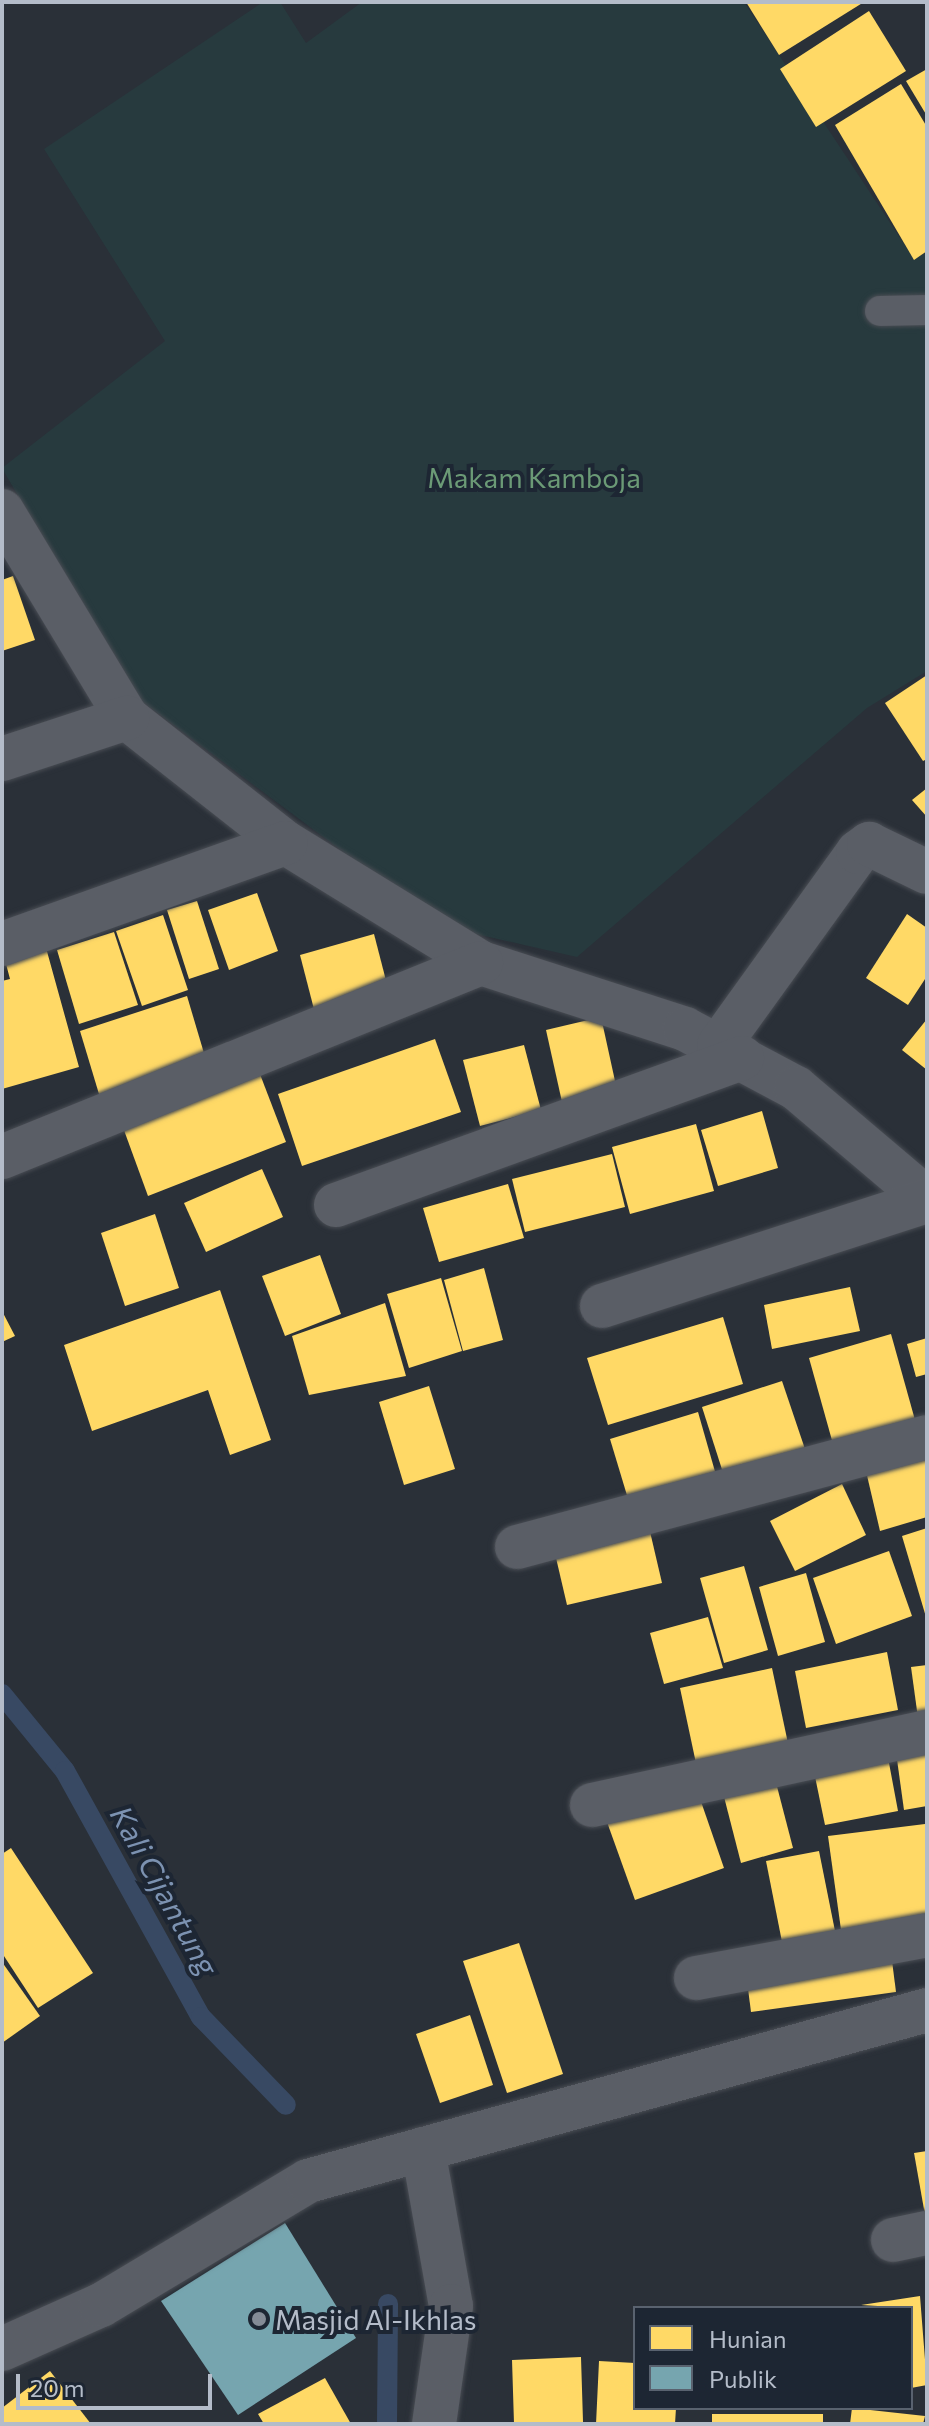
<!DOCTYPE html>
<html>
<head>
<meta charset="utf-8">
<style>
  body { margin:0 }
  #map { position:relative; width:929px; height:2426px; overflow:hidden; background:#2a3038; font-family:Commissioner,sans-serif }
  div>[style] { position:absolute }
  .green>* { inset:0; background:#273a3e }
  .homes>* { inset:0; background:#ffd966 }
  .public>* { inset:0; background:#76a5af }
  .stream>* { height:20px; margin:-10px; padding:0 10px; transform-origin:10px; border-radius:10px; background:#384963 }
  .roads { filter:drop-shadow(0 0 2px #484c53) drop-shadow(0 0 2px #484c53) }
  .service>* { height:30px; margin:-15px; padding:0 15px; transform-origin:15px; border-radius:15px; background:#5a5e66 }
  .minor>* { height:44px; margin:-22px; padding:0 22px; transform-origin:22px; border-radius:22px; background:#5a5e66 }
  .dots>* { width:22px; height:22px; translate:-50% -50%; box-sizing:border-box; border:4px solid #1d2633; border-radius:50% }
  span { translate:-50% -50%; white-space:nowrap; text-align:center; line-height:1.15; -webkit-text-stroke:8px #1d2633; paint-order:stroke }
  .park-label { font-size:28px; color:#6b9a76 }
  .poi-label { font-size:28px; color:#b4bcc9 }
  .left { translate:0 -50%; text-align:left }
  .water-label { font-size:30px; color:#7c92b1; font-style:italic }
  .frame { position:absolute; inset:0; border:4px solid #b4bcc9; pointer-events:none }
  .legend { position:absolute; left:633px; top:2306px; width:280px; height:104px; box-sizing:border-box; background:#1d2633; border:2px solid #59626f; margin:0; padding:10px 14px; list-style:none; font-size:24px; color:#b4bcc9 }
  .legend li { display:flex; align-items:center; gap:16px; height:40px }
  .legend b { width:40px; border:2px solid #59626f }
  .scale { position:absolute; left:16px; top:2374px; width:196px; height:36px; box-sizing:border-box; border:4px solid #b4bcc9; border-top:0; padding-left:10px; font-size:24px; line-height:28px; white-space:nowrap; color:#b4bcc9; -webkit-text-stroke:6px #1d2633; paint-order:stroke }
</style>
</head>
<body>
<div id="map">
  <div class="green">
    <i style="clip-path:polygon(263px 2px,280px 2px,306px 43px,362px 2px,744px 2px,914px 259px,927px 252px,927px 671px,867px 708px,577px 957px,467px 932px,381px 880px,132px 694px,2px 468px,165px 341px,44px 149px)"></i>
  </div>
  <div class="homes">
    <i style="clip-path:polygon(746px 2px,864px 2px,779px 55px)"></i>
    <i style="clip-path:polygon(869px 11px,906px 71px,816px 127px,780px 69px)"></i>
    <i style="clip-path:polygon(927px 69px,927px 116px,906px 81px)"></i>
    <i style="clip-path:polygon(901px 84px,927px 127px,927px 251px,914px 260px,835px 125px)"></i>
    <i style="clip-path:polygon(13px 576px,35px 640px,2px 651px,2px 580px)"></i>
    <i style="clip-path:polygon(927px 675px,927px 759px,923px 761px,885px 703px)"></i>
    <i style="clip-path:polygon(927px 788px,927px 817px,912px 800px)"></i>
    <i style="clip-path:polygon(257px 893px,278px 951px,229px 970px,208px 910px)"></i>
    <i style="clip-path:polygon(197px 901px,219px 969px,189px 979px,167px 910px)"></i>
    <i style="clip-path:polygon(907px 914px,927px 928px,927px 976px,908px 1005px,866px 978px)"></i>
    <i style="clip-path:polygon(163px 915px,188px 990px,142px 1006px,116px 931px)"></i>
    <i style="clip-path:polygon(114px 932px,138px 1005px,79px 1024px,57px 950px)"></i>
    <i style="clip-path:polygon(374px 934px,390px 996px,316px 1017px,300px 955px)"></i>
    <i style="clip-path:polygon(43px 937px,79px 1067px,2px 1089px,2px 981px,10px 979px,2px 949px)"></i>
    <i style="clip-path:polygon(187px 996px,209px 1070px,102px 1104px,80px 1031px)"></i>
    <i style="clip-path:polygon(601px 1017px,617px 1090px,562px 1102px,546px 1030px)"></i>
    <i style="clip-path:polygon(927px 1019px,927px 1070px,902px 1050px)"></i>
    <i style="clip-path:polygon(435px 1039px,461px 1112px,302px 1166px,278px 1094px)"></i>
    <i style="clip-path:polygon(524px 1045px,541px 1110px,480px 1126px,463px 1060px)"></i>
    <i style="clip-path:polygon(258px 1069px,286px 1142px,148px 1196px,121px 1122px)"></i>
    <i style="clip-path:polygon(762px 1111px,778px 1168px,718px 1186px,701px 1130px)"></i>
    <i style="clip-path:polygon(696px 1124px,714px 1191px,630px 1214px,612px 1147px)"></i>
    <i style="clip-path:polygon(612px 1154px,625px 1207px,525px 1232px,512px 1179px)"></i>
    <i style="clip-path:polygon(262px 1169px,283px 1217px,206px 1252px,184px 1203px)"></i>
    <i style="clip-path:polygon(508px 1184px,524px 1238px,439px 1262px,423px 1208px)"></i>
    <i style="clip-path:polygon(155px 1214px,179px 1288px,125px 1306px,101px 1233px)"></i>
    <i style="clip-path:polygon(320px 1255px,341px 1314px,285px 1336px,262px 1276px)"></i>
    <i style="clip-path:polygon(484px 1268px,503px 1340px,463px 1351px,444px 1280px)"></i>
    <i style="clip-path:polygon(441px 1278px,462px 1351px,409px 1368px,387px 1294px)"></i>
    <i style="clip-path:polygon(850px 1287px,860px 1331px,772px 1349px,764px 1305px)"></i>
    <i style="clip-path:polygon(220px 1290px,271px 1440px,230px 1455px,208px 1390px,92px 1431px,64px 1345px)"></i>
    <i style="clip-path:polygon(385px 1303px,406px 1376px,309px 1395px,292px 1336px)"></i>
    <i style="clip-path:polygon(2px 1311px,15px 1336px,2px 1342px)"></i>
    <i style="clip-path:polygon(723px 1317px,743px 1384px,608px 1425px,587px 1358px)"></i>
    <i style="clip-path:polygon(891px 1334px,915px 1420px,833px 1444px,809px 1358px)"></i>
    <i style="clip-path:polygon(927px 1338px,927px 1374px,916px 1377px,907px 1344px)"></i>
    <i style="clip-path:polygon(782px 1381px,807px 1455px,726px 1482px,702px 1407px)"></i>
    <i style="clip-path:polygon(429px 1386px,455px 1469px,404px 1485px,379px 1402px)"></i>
    <i style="clip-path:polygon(698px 1412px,716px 1475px,629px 1502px,610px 1439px)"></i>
    <i style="clip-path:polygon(927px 1449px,927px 1517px,880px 1531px,865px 1467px)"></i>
    <i style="clip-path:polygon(842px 1484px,866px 1535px,795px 1571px,770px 1521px)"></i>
    <i style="clip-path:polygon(648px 1523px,662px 1583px,567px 1605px,553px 1545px)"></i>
    <i style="clip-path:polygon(927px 1528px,927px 1617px,926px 1617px,902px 1536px)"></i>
    <i style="clip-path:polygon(889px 1551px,912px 1616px,836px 1644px,813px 1578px)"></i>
    <i style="clip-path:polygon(744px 1566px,768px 1650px,724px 1663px,700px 1578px)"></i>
    <i style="clip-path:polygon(806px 1573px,825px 1642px,778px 1656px,759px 1587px)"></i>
    <i style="clip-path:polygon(708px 1617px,723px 1668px,664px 1684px,650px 1633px)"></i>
    <i style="clip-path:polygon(887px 1652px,898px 1710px,806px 1728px,795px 1671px)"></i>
    <i style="clip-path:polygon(927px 1665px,927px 1716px,918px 1718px,911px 1667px)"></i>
    <i style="clip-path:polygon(772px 1668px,789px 1748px,697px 1768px,680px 1688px)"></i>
    <i style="clip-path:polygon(927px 1740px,927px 1806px,904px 1810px,895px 1745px)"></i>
    <i style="clip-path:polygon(886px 1747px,898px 1811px,825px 1825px,812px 1762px)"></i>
    <i style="clip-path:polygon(774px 1775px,793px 1848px,741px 1863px,722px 1789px)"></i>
    <i style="clip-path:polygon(697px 1790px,724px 1868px,635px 1900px,607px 1822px)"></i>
    <i style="clip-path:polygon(925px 1824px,927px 1926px,842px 1937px,828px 1836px)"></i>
    <i style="clip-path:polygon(11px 1848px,93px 1973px,38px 2008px,2px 1953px,2px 1854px)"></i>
    <i style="clip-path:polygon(819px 1851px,838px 1946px,785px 1957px,766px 1861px)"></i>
    <i style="clip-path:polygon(519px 1943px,563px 2074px,507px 2093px,463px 1961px)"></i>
    <i style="clip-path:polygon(891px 1953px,896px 1992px,751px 2012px,746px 1973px)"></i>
    <i style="clip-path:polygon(2px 1962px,40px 2016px,2px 2043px)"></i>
    <i style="clip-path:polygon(470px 2015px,493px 2085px,440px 2103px,416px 2034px)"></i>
    <i style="clip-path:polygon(927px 2151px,927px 2215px,925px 2215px,914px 2153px)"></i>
    <i style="clip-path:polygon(920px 2296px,927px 2385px,911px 2388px,911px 2308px,861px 2305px)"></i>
    <i style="clip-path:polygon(581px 2357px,583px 2422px,514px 2424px,512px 2360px)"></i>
    <i style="clip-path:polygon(599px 2361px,635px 2363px,635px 2408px,676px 2408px,675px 2424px,596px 2424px)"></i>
    <i style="clip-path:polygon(50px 2371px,91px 2424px,2px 2424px,2px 2408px)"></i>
    <i style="clip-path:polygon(325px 2378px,351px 2424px,264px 2424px,258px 2414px)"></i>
    <i style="clip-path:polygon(852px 2408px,925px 2416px,923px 2424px,850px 2424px)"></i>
    <i style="clip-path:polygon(712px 2414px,823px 2414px,823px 2424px,712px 2424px)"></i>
  </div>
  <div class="public">
    <i style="clip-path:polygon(285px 2223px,356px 2338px,238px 2415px,161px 2301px)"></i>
  </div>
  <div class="stream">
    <i style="left:2px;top:1694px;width:99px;rotate:50.7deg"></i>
    <i style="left:65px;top:1771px;width:281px;rotate:61.1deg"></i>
    <i style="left:201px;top:2017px;width:122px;rotate:46deg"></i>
    <i style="left:387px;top:2424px;width:120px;rotate:-89.5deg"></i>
  </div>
  <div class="roads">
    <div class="service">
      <i style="left:880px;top:311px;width:47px;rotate:-1.2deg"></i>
    </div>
    <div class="minor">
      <i style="left:2px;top:511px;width:242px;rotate:58.9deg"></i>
      <i style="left:127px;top:718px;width:202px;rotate:38.2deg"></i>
      <i style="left:286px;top:843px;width:229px;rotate:31.6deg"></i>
      <i style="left:481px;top:963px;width:214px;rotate:17.9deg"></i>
      <i style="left:685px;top:1029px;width:126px;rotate:28deg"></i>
      <i style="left:796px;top:1088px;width:172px;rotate:40.3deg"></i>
      <i style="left:2px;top:759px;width:132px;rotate:-18.2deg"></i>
      <i style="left:2px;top:944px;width:301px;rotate:-19.6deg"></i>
      <i style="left:719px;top:1045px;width:238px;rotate:-54.2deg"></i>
      <i style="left:858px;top:852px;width:14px;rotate:-36deg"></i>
      <i style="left:869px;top:844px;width:64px;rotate:25.8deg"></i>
      <i style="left:2px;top:1157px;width:517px;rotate:-22.05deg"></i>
      <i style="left:336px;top:1205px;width:432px;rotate:-19.9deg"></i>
      <i style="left:602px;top:1306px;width:342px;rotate:-17.9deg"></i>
      <i style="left:517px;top:1547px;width:424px;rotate:-15deg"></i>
      <i style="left:592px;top:1805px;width:343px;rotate:-12.3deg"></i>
      <i style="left:696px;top:1978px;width:235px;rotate:-10.5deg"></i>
      <i style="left:423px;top:2149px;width:159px;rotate:79.9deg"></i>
      <i style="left:451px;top:2306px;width:119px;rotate:98.2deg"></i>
      <i style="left:893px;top:2240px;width:35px;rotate:-12deg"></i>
      <i style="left:2px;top:2349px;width:108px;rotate:-24deg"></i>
      <i style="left:101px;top:2305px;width:241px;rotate:-30.9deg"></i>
      <i style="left:308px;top:2181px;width:642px;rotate:-15.44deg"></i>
    </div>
  </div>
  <div class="dots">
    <i style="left:259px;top:2319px;background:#848b96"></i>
  </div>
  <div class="park-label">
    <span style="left:534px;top:477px">Makam Kamboja</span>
  </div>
  <div class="poi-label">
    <span class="left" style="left:275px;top:2319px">Masjid Al-Ikhlas</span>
  </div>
  <div class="water-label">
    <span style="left:165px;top:1890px;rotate:61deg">Kali Cijantung</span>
  </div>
  <div class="frame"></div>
  <ul class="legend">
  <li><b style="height:22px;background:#ffd966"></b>Hunian</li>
  <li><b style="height:22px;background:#76a5af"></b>Publik</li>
  </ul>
  <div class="scale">20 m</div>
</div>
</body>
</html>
